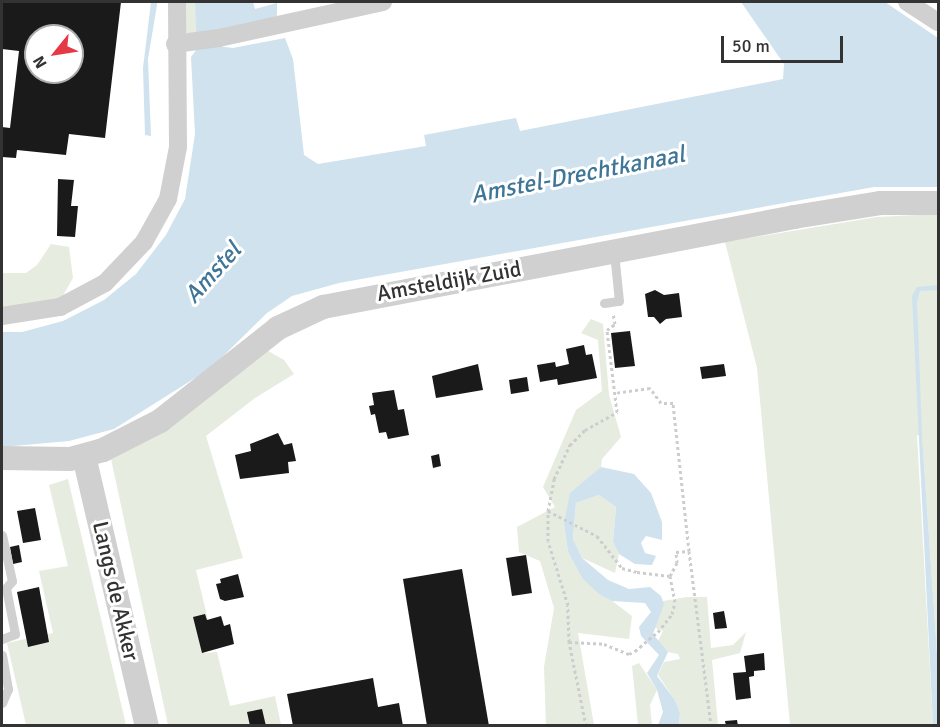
<!DOCTYPE html>
<html>
<head>
<meta charset="utf-8">
<style>
  body { margin:0 }
  #map { position:relative; width:940px; height:727px; overflow:hidden; background:#fff; font-family:Signika,sans-serif }
  div>[style] { position:absolute }
  .green>* { inset:0; background:#e6ecdf }
  .water>* { inset:0; background:#cfe2ee }
  .building>* { inset:0; background:#1a1a1a }
  .path>* { height:3px; margin-top:-1.5px; transform-origin:0; background:repeating-linear-gradient(90deg,#cdcdcd 0 3px,transparent 0 6px) }
  .service>* { height:9px; margin:-4.5px; padding:0 4.5px; transform-origin:4.5px; border-radius:4.5px; background:#d0d0d0 }
  .minor>* { height:18px; margin:-9px; padding:0 9px; transform-origin:9px; border-radius:9px; background:#d0d0d0 }
  .tertiary>* { height:24px; margin:-12px; padding:0 12px; transform-origin:12px; border-radius:12px; background:#d0d0d0 }
  span { translate:-50% -50%; white-space:nowrap; text-align:center; line-height:1.15; -webkit-text-stroke:6px #fff; paint-order:stroke }
  .street-label { font-size:22px; color:#333 }
  .water-label { font-size:24px; color:#3f7597; font-style:italic }
  .frame { position:absolute; inset:0; border:3px solid #333; pointer-events:none }
  .north { position:absolute; left:24px; top:24px; width:60px; height:60px; box-sizing:border-box; background:#fff; border:2px solid #adadad; border-radius:50%; rotate:240deg; font-size:16px; font-weight:700; line-height:24px; text-align:center; color:#333 }
  .north::after { content:''; display:block; margin:auto; width:21px; height:27px; background:#e63946; clip-path:polygon(50% 0,100% 100%,50% 72%,0 100%) }
  .scale { position:absolute; left:721px; top:36px; width:122px; height:27px; box-sizing:border-box; border:3px solid #333; border-top:0; padding-left:8px; font-size:18px; line-height:21px; white-space:nowrap; color:#333; -webkit-text-stroke:4px #fff; paint-order:stroke }
</style>
</head>
<body>
<div id="map">
  <div class="green">
    <i style="clip-path:polygon(184px 2px,195px 2px,198px 33px,185px 33px)"></i>
    <i style="clip-path:polygon(938px 214px,938px 667px,922px 436px,917px 435px,933px 725px,790px 725px,757px 368px,725px 242px,877px 217px)"></i>
    <i style="clip-path:polygon(51px 244px,69px 247px,73px 278px,61px 299px,2px 310px,2px 273px,26px 273px,37px 265px)"></i>
    <i style="clip-path:polygon(591px 319px,603px 324px,609px 395px,621px 437px,602px 459px,601px 467px,578px 489px,564px 524px,568px 552px,582px 578px,632px 616px,629px 639px,578px 633px,594px 725px,546px 725px,544px 667px,554px 608px,540px 561px,519px 552px,517px 527px,555px 507px,543px 487px,576px 410px,602px 391px,598px 340px,581px 333px)"></i>
    <i style="clip-path:polygon(265px 349px,284px 360px,294px 374px,255px 398px,206px 436px,243px 558px,196px 570px,208px 620px,198px 622px,204px 653px,217px 652px,230px 706px,275px 696px,281px 725px,168px 725px,110px 454px)"></i>
    <i style="clip-path:polygon(68px 479px,126px 725px,26px 725px,7px 643px,53px 633px,39px 571px,68px 566px,49px 485px)"></i>
    <i style="clip-path:polygon(599px 495px,616px 507px,613px 542px,619px 554px,615px 573px,582px 558px,573px 539px,576px 503px)"></i>
    <i style="clip-path:polygon(687px 597px,707px 597px,711px 648px,733px 645px,746px 632px,740px 653px,712px 660px,718px 725px,679px 725px,680px 713px,675px 700px,658px 675px,664px 662px,680px 659px,678px 654px,668px 652px,658px 641px,663px 631px,653px 627px,663px 601px)"></i>
    <i style="clip-path:polygon(639px 663px,657px 690px,650px 705px,652px 725px,638px 725px,632px 666px)"></i>
  </div>
  <div class="water">
    <i style="clip-path:polygon(151px 2px,157px 2px,157px 5px,148px 59px,151px 136px,145px 135px,143px 68px)"></i>
    <i style="clip-path:polygon(195px 2px,253px 2px,255px 9px,277px 3px,277px 16px,217px 46px,233px 48px,285px 38px,293px 59px,304px 155px,318px 164px,426px 146px,424px 135px,516px 118px,520px 131px,783px 79px,784px 64px,741px 2px,885px 2px,938px 38px,938px 187px,874px 187px,339px 283px,292px 296px,267px 313px,211px 368px,114px 429px,69px 441px,2px 447px,2px 332px,22px 332px,63px 321px,104px 300px,136px 274px,166px 235px,185px 199px,195px 134px,191px 57px,197px 49px)"></i>
    <i style="clip-path:polygon(938px 285px,938px 290px,920px 291px,917px 301px,922px 435px,938px 667px,938px 725px,933px 726px,912px 296px,917px 287px)"></i>
    <i style="clip-path:polygon(601px 467px,634px 474px,651px 493px,662px 522px,662px 540px,646px 536px,641px 543px,645px 553px,656px 556px,652px 565px,635px 564px,619px 554px,613px 542px,616px 507px,599px 495px,576px 503px,573px 539px,582px 558px,608px 580px,629px 589px,650px 587px,661px 596px,664px 604px,653px 634px,668px 652px,657px 676px,675px 700px,680px 713px,679px 725px,658px 725px,663px 712px,657px 690px,647px 673px,659px 655px,641px 636px,639px 627px,651px 612px,645px 603px,612px 601px,599px 594px,582px 578px,568px 552px,564px 524px,570px 493px)"></i>
  </div>
  <div class="building">
    <i style="clip-path:polygon(evenodd,2px 2px,121px 2px,105px 138px,69px 134px,66px 155px,17px 150px,16px 158px,2px 157px,2px 127px,10px 128px,19px 51px,2px 49px,2px 2px,36px 36px,72px 36px,72px 72px,36px 72px,36px 36px)"></i>
    <i style="clip-path:polygon(58px 179px,74px 180px,71px 206px,78px 206px,75px 237px,57px 236px)"></i>
    <i style="clip-path:polygon(655px 290px,664px 295px,679px 293px,682px 317px,666px 319px,660px 324px,654px 317px,648px 317px,645px 294px)"></i>
    <i style="clip-path:polygon(630px 331px,635px 366px,615px 368px,611px 333px)"></i>
    <i style="clip-path:polygon(584px 345px,586px 355px,592px 354px,597px 378px,558px 385px,557px 379px,540px 382px,537px 365px,555px 362px,556px 367px,569px 364px,566px 349px)"></i>
    <i style="clip-path:polygon(478px 364px,483px 390px,436px 398px,432px 376px)"></i>
    <i style="clip-path:polygon(724px 364px,726px 376px,702px 379px,700px 367px)"></i>
    <i style="clip-path:polygon(527px 377px,529px 391px,511px 394px,509px 380px)"></i>
    <i style="clip-path:polygon(394px 390px,398px 410px,404px 409px,409px 435px,388px 439px,386px 432px,379px 433px,375px 414px,371px 415px,369px 406px,374px 405px,372px 393px)"></i>
    <i style="clip-path:polygon(278px 433px,284px 445px,292px 443px,296px 461px,288px 462px,289px 473px,240px 479px,235px 455px,251px 451px,250px 444px)"></i>
    <i style="clip-path:polygon(439px 454px,441px 466px,433px 468px,431px 456px)"></i>
    <i style="clip-path:polygon(35px 508px,41px 540px,23px 543px,17px 511px)"></i>
    <i style="clip-path:polygon(19px 545px,22px 562px,13px 564px,10px 547px)"></i>
    <i style="clip-path:polygon(526px 555px,532px 593px,512px 596px,506px 558px)"></i>
    <i style="clip-path:polygon(462px 569px,489px 726px,427px 726px,403px 579px)"></i>
    <i style="clip-path:polygon(238px 574px,244px 597px,225px 601px,220px 599px,216px 584px,221px 583px,220px 579px)"></i>
    <i style="clip-path:polygon(39px 587px,49px 642px,28px 647px,17px 592px)"></i>
    <i style="clip-path:polygon(724px 611px,727px 628px,715px 629px,713px 613px)"></i>
    <i style="clip-path:polygon(205px 614px,207px 620px,221px 616px,224px 626px,230px 624px,234px 644px,202px 653px,193px 617px)"></i>
    <i style="clip-path:polygon(764px 653px,765px 670px,754px 671px,754px 676px,749px 677px,751px 698px,736px 700px,733px 673px,746px 672px,744px 656px)"></i>
    <i style="clip-path:polygon(373px 678px,378px 707px,399px 703px,403px 726px,293px 726px,287px 694px)"></i>
    <i style="clip-path:polygon(262px 709px,266px 726px,250px 726px,247px 712px)"></i>
    <i style="clip-path:polygon(737px 720px,738px 726px,726px 726px,725px 721px)"></i>
  </div>
  <div class="path">
    <i style="left:548px;top:511px;width:55px;rotate:27deg"></i>
    <i style="left:597px;top:536px;width:41px;rotate:52deg"></i>
    <i style="left:622px;top:568px;width:16px;rotate:15deg"></i>
    <i style="left:637px;top:572px;width:33px;rotate:7deg"></i>
    <i style="left:670px;top:576px;width:15px;rotate:-62deg"></i>
    <i style="left:677px;top:563px;width:11px;rotate:-95deg"></i>
    <i style="left:676px;top:552px;width:13px;rotate:-4deg"></i>
    <i style="left:689px;top:551px;width:149px;rotate:-96.2deg"></i>
    <i style="left:673px;top:403px;width:12px;rotate:180deg"></i>
    <i style="left:661px;top:403px;width:19px;rotate:-126deg"></i>
    <i style="left:650px;top:388px;width:35px;rotate:172deg"></i>
    <i style="left:689px;top:551px;width:176px;rotate:82.8deg"></i>
    <i style="left:569px;top:642px;width:35px;rotate:3deg"></i>
    <i style="left:604px;top:644px;width:27px;rotate:22deg"></i>
    <i style="left:629px;top:654px;width:7px;rotate:-27deg"></i>
    <i style="left:635px;top:651px;width:30px;rotate:-40deg"></i>
    <i style="left:658px;top:632px;width:23px;rotate:-52deg"></i>
    <i style="left:672px;top:614px;width:12px;rotate:-76deg"></i>
    <i style="left:675px;top:602px;width:26px;rotate:-101deg"></i>
    <i style="left:586px;top:726px;width:86px;rotate:-101.4deg"></i>
    <i style="left:569px;top:642px;width:37px;rotate:-92deg"></i>
    <i style="left:568px;top:605px;width:67px;rotate:-107.4deg"></i>
    <i style="left:548px;top:541px;width:30px;rotate:-90deg"></i>
    <i style="left:548px;top:511px;width:33px;rotate:-79deg"></i>
    <i style="left:554px;top:479px;width:38px;rotate:-65deg"></i>
    <i style="left:570px;top:445px;width:21px;rotate:-45deg"></i>
    <i style="left:585px;top:430px;width:37px;rotate:-29deg"></i>
    <i style="left:617px;top:412px;width:83px;rotate:-97deg"></i>
    <i style="left:607px;top:330px;width:10px;rotate:-37deg"></i>
    <i style="left:615px;top:324px;width:11px;rotate:-100deg"></i>
  </div>
  <div class="service">
    <i style="left:604px;top:303px;width:15px;rotate:-8deg"></i>
    <i style="left:619px;top:301px;width:48px;rotate:-95.9deg"></i>
    <i style="left:2px;top:535px;width:47px;rotate:77.7deg"></i>
    <i style="left:12px;top:581px;width:9px;rotate:131deg"></i>
    <i style="left:6px;top:588px;width:47px;rotate:78.9deg"></i>
    <i style="left:15px;top:634px;width:14px;rotate:159deg"></i>
    <i style="left:2px;top:655px;width:35px;rotate:80deg"></i>
    <i style="left:8px;top:689px;width:15px;rotate:113deg"></i>
  </div>
  <div class="minor">
    <i style="left:907px;top:2px;width:37px;rotate:33deg"></i>
    <i style="left:175px;top:44px;width:44px;rotate:-7.8deg"></i>
    <i style="left:219px;top:38px;width:168px;rotate:-12.4deg"></i>
    <i style="left:2px;top:316px;width:59px;rotate:-8.8deg"></i>
    <i style="left:60px;top:307px;width:51px;rotate:-28.1deg"></i>
    <i style="left:105px;top:283px;width:57px;rotate:-46.4deg"></i>
    <i style="left:144px;top:242px;width:49px;rotate:-60.8deg"></i>
    <i style="left:168px;top:199px;width:53px;rotate:-79.1deg"></i>
    <i style="left:178px;top:147px;width:145px;rotate:-90.4deg"></i>
  </div>
  <div class="tertiary">
    <i style="left:84px;top:456px;width:277px;rotate:76.9deg"></i>
    <i style="left:2px;top:458px;width:68px;rotate:0.8deg"></i>
    <i style="left:70px;top:459px;width:34px;rotate:-15deg"></i>
    <i style="left:103px;top:450px;width:64px;rotate:-27deg"></i>
    <i style="left:160px;top:421px;width:150px;rotate:-38.2deg"></i>
    <i style="left:278px;top:328px;width:50px;rotate:-25deg"></i>
    <i style="left:323px;top:307px;width:480px;rotate:-10.8deg"></i>
    <i style="left:794px;top:217px;width:87px;rotate:-9.2deg"></i>
    <i style="left:880px;top:203px;width:58px"></i>
  </div>
  <div class="street-label">
    <span style="left:449px;top:281px;rotate:-10deg">Amsteldijk Zuid</span>
    <span style="left:116px;top:591px;rotate:77deg">Langs de Akker</span>
  </div>
  <div class="water-label">
    <span style="left:578px;top:175px;rotate:-11deg">Amstel-Drechtkanaal</span>
    <span style="left:213px;top:273px;rotate:-48deg">Amstel</span>
  </div>
  <div class="frame"></div>
  <div class="north">N</div>
  <div class="scale">50 m</div>
</div>
</body>
</html>
